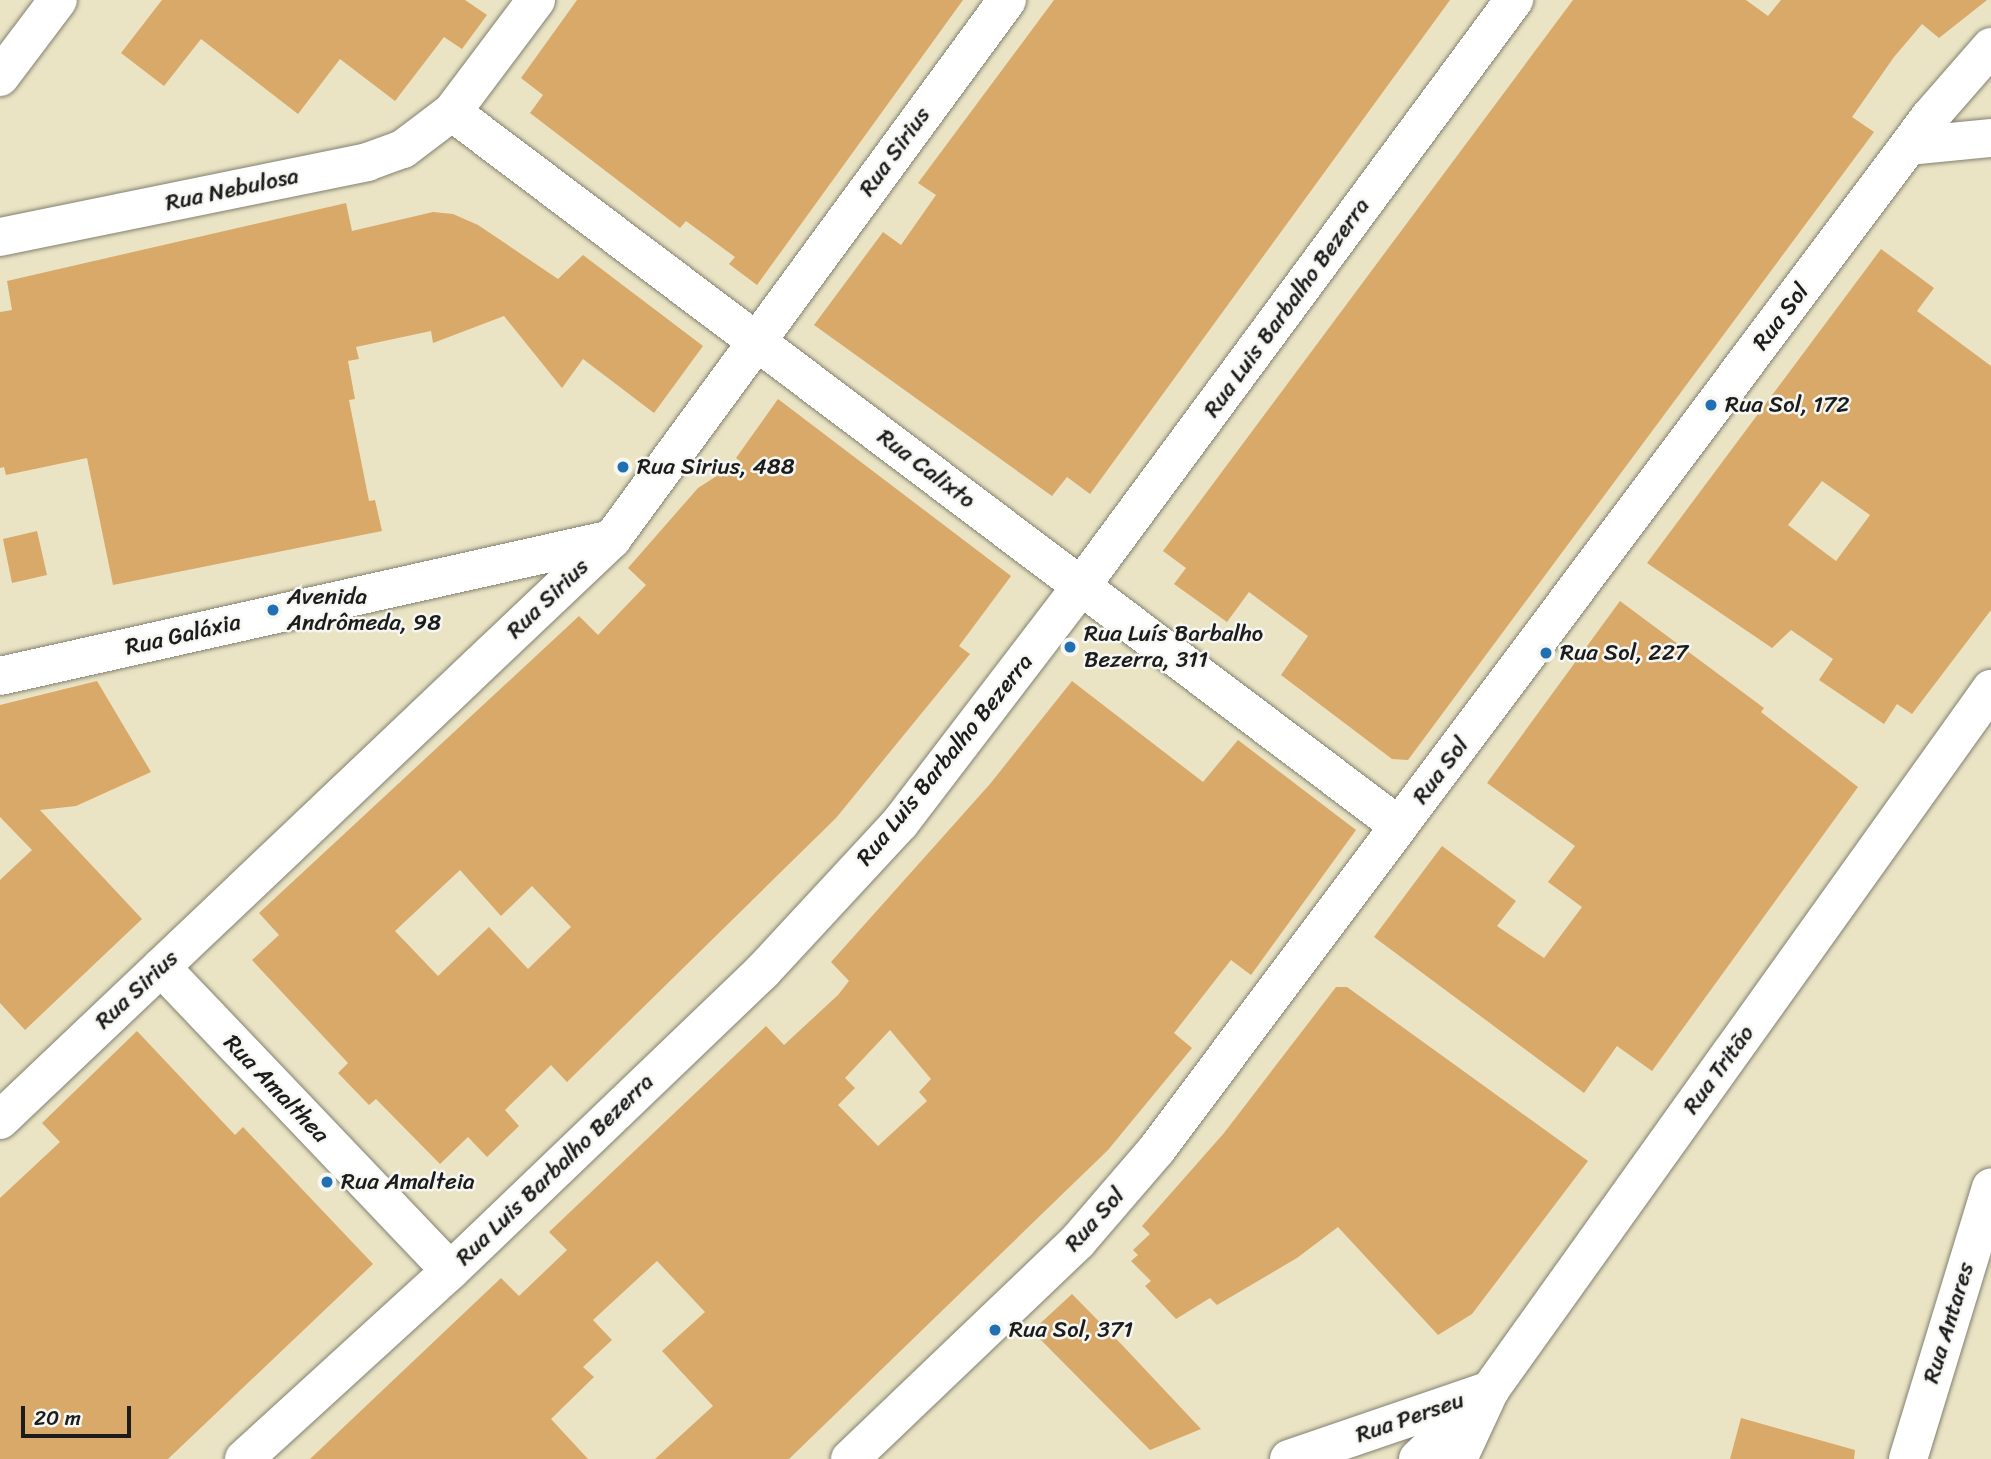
<!DOCTYPE html>
<html>
<head>
<meta charset="utf-8">
<style>
  body { margin:0 }
  #map { position:relative; width:1991px; height:1459px; overflow:hidden; background:#eae4c5; font-family:Sriracha,sans-serif }
  div>[style] { position:absolute }
  .building>* { inset:0; background:#d8a968 }
  .roads { filter:drop-shadow(0 0 2px #838070) drop-shadow(0 0 2px #838070) }
  .minor>* { height:38px; margin:-19px; padding:0 19px; transform-origin:19px; border-radius:19px; background:#fff }
  .dots>* { width:19px; height:19px; translate:-50% -50%; box-sizing:border-box; border:4px solid #f6f6f2; border-radius:50% }
  span { translate:-50% -50%; white-space:nowrap; text-align:center; line-height:1.15; -webkit-text-stroke:5px #f6f6f2; paint-order:stroke }
  .street-label { font-size:23px; color:#1c1c1c }
  .poi-label { font-size:23px; color:#1c1c1c }
  .left { translate:0 -50%; text-align:left }
  .scale { position:absolute; left:21px; top:1406px; width:110px; height:32px; box-sizing:border-box; border:4px solid #1c1c1c; border-top:0; padding-left:9px; font-size:21px; line-height:24px; white-space:nowrap; color:#1c1c1c; -webkit-text-stroke:5px #f6f6f2; paint-order:stroke }
</style>
</head>
<body>
<div id="map">
  <div class="building">
    <i style="clip-path:polygon(162px 0,465px 0,487px 15px,462px 49px,444px 37px,395px 101px,340px 59px,298px 114px,201px 39px,164px 86px,121px 53px)"></i>
    <i style="clip-path:polygon(577px 0,963px 0,757px 285px,729px 264px,735px 257px,686px 221px,680px 228px,530px 113px,543px 95px,521px 78px)"></i>
    <i style="clip-path:polygon(1054px 0,1450px 0,1090px 494px,1067px 477px,1052px 496px,814px 325px,883px 232px,901px 245px,936px 195px,918px 183px)"></i>
    <i style="clip-path:polygon(1573px 0,1746px 0,1768px 16px,1781px 0,1987px 0,1939px 38px,1922px 24px,1894px 57px,1852px 117px,1874px 132px,1408px 760px,1392px 759px,1281px 675px,1308px 636px,1249px 592px,1227px 622px,1174px 584px,1186px 568px,1163px 551px)"></i>
    <i style="clip-path:polygon(346px 203px,352px 231px,433px 212px,453px 214px,478px 225px,558px 279px,583px 255px,703px 346px,654px 413px,583px 359px,562px 388px,504px 316px,433px 343px,431px 331px,356px 347px,359px 359px,348px 361px,355px 399px,349px 400px,369px 501px,375px 500px,382px 531px,113px 585px,87px 458px,6px 475px,4px 467px,0 468px,0 312px,12px 310px,7px 281px)"></i>
    <i style="clip-path:polygon(evenodd,1881px 249px,1934px 288px,1917px 311px,1991px 366px,1991px 610px,1912px 714px,1897px 704px,1884px 724px,1819px 680px,1833px 659px,1791px 630px,1772px 648px,1647px 563px,1881px 249px,1822px 481px,1870px 515px,1836px 561px,1788px 525px,1822px 481px)"></i>
    <i style="clip-path:polygon(evenodd,778px 399px,1011px 576px,959px 646px,970px 654px,836px 818px,567px 1082px,551px 1065px,505px 1110px,519px 1126px,487px 1157px,468px 1137px,440px 1164px,376px 1099px,369px 1105px,338px 1073px,348px 1063px,252px 960px,279px 935px,259px 913px,579px 616px,598px 635px,646px 585px,628px 568px,698px 488px,740px 461px,736px 458px,778px 399px,460px 870px,501px 916px,532px 886px,571px 927px,528px 969px,489px 927px,438px 976px,395px 931px,460px 870px)"></i>
    <i style="clip-path:polygon(37px 531px,47px 575px,12px 583px,3px 539px)"></i>
    <i style="clip-path:polygon(1620px 601px,1764px 708px,1761px 712px,1858px 787px,1652px 1071px,1617px 1046px,1584px 1093px,1374px 937px,1442px 846px,1516px 901px,1497px 926px,1544px 958px,1582px 907px,1548px 882px,1575px 846px,1487px 783px)"></i>
    <i style="clip-path:polygon(97px 681px,151px 772px,76px 806px,40px 810px,142px 919px,25px 1030px,0 1003px,0 880px,32px 850px,0 817px,0 705px)"></i>
    <i style="clip-path:polygon(evenodd,1072px 681px,1203px 782px,1238px 740px,1356px 830px,1251px 975px,1231px 960px,1174px 1033px,1192px 1048px,1108px 1150px,789px 1459px,655px 1459px,713px 1406px,662px 1351px,705px 1312px,657px 1261px,593px 1320px,612px 1340px,583px 1367px,594px 1377px,551px 1419px,588px 1459px,310px 1459px,501px 1278px,519px 1296px,567px 1250px,549px 1232px,766px 1026px,784px 1045px,838px 995px,849px 981px,831px 962px,990px 784px,1072px 681px,890px 1030px,931px 1079px,919px 1092px,927px 1101px,878px 1146px,838px 1105px,855px 1088px,845px 1078px,890px 1030px)"></i>
    <i style="clip-path:polygon(1336px 987px,1347px 987px,1588px 1161px,1472px 1314px,1438px 1335px,1338px 1227px,1297px 1258px,1217px 1305px,1210px 1298px,1176px 1319px,1145px 1286px,1151px 1281px,1131px 1261px,1138px 1255px,1133px 1250px,1150px 1234px,1142px 1226px,1224px 1133px)"></i>
    <i style="clip-path:polygon(137px 1031px,235px 1135px,243px 1127px,373px 1264px,168px 1459px,0 1459px,0 1198px,60px 1142px,42px 1123px)"></i>
    <i style="clip-path:polygon(1072px 1294px,1123px 1346px,1201px 1429px,1150px 1450px,1032px 1331px)"></i>
    <i style="clip-path:polygon(1741px 1418px,1855px 1450px,1854px 1459px,1730px 1459px)"></i>
  </div>
  <div class="roads">
    <div class="minor">
      <i style="left:0;top:77px;width:96px;rotate:-53deg"></i>
      <i style="left:452px;top:112px;width:1186px;rotate:37.01deg"></i>
      <i style="left:1909px;top:146px;width:82px;rotate:-5.6deg"></i>
      <i style="left:0;top:237px;width:375px;rotate:-11.5deg"></i>
      <i style="left:367px;top:162px;width:38px;rotate:-20deg"></i>
      <i style="left:403px;top:149px;width:61px;rotate:-37.1deg"></i>
      <i style="left:452px;top:112px;width:140px;rotate:-53.1deg"></i>
      <i style="left:0;top:676px;width:627px;rotate:-12.62deg"></i>
      <i style="left:161px;top:967px;width:419px;rotate:46.4deg"></i>
      <i style="left:0;top:1120px;width:844px;rotate:-43.51deg"></i>
      <i style="left:612px;top:539px;width:668px;rotate:-53.76deg"></i>
      <i style="left:244px;top:1459px;width:279px;rotate:-42.4deg"></i>
      <i style="left:450px;top:1271px;width:432px;rotate:-43.8deg"></i>
      <i style="left:762px;top:972px;width:203px;rotate:-47.2deg"></i>
      <i style="left:900px;top:823px;width:298px;rotate:-52.6deg"></i>
      <i style="left:1081px;top:586px;width:729px;rotate:-53.54deg"></i>
      <i style="left:850px;top:1459px;width:315px;rotate:-43.7deg"></i>
      <i style="left:1078px;top:1241px;width:121px;rotate:-49.3deg"></i>
      <i style="left:1157px;top:1149px;width:1289px;rotate:-53.17deg"></i>
      <i style="left:1930px;top:117px;width:93px;rotate:-48.9deg"></i>
      <i style="left:1289px;top:1459px;width:213px;rotate:-18.9deg"></i>
      <i style="left:1418px;top:1459px;width:79px;rotate:-43.5deg"></i>
      <i style="left:1458px;top:1459px;width:76px;rotate:-65.1deg"></i>
      <i style="left:1490px;top:1390px;width:862px;rotate:-54.45deg"></i>
      <i style="left:1908px;top:1459px;width:284px;rotate:-73deg"></i>
    </div>
  </div>
  <div class="dots">
    <i style="left:1711px;top:405px;background:#1f6fb2"></i>
    <i style="left:623px;top:467px;background:#1f6fb2"></i>
    <i style="left:273px;top:610px;background:#1f6fb2"></i>
    <i style="left:1070px;top:647px;background:#1f6fb2"></i>
    <i style="left:1546px;top:653px;background:#1f6fb2"></i>
    <i style="left:327px;top:1182px;background:#1f6fb2"></i>
    <i style="left:995px;top:1330px;background:#1f6fb2"></i>
  </div>
  <div class="street-label">
    <span style="left:895px;top:152px;rotate:-54deg">Rua Sirius</span>
    <span style="left:232px;top:190px;rotate:-12deg">Rua Nebulosa</span>
    <span style="left:1287px;top:308px;rotate:-54deg">Rua Luis Barbalho Bezerra</span>
    <span style="left:1781px;top:317px;rotate:-53deg">Rua Sol</span>
    <span style="left:926px;top:469px;rotate:37deg">Rua Calixto</span>
    <span style="left:548px;top:599px;rotate:-44deg">Rua Sirius</span>
    <span style="left:183px;top:635px;rotate:-13deg">Rua Galáxia</span>
    <span style="left:945px;top:760px;rotate:-51deg">Rua Luis Barbalho Bezerra</span>
    <span style="left:1441px;top:771px;rotate:-53deg">Rua Sol</span>
    <span style="left:137px;top:990px;rotate:-43deg">Rua Sirius</span>
    <span style="left:1719px;top:1070px;rotate:-54deg">Rua Tritão</span>
    <span style="left:276px;top:1089px;rotate:46deg">Rua Amalthea</span>
    <span style="left:555px;top:1170px;rotate:-44deg">Rua Luis Barbalho Bezerra</span>
    <span style="left:1095px;top:1220px;rotate:-48deg">Rua Sol</span>
    <span style="left:1949px;top:1323px;rotate:-73deg">Rua Antares</span>
    <span style="left:1410px;top:1418px;rotate:-19deg">Rua Perseu</span>
  </div>
  <div class="poi-label">
    <span class="left" style="left:1725px;top:405px">Rua Sol, 172</span>
    <span class="left" style="left:637px;top:467px">Rua Sirius, 488</span>
    <span class="left" style="left:287px;top:610px">Avenida<br>Andrômeda, 98</span>
    <span class="left" style="left:1084px;top:647px">Rua Luís Barbalho<br>Bezerra, 311</span>
    <span class="left" style="left:1560px;top:653px">Rua Sol, 227</span>
    <span class="left" style="left:341px;top:1182px">Rua Amalteia</span>
    <span class="left" style="left:1009px;top:1330px">Rua Sol, 371</span>
  </div>
  <div class="scale">20 m</div>
</div>
</body>
</html>
